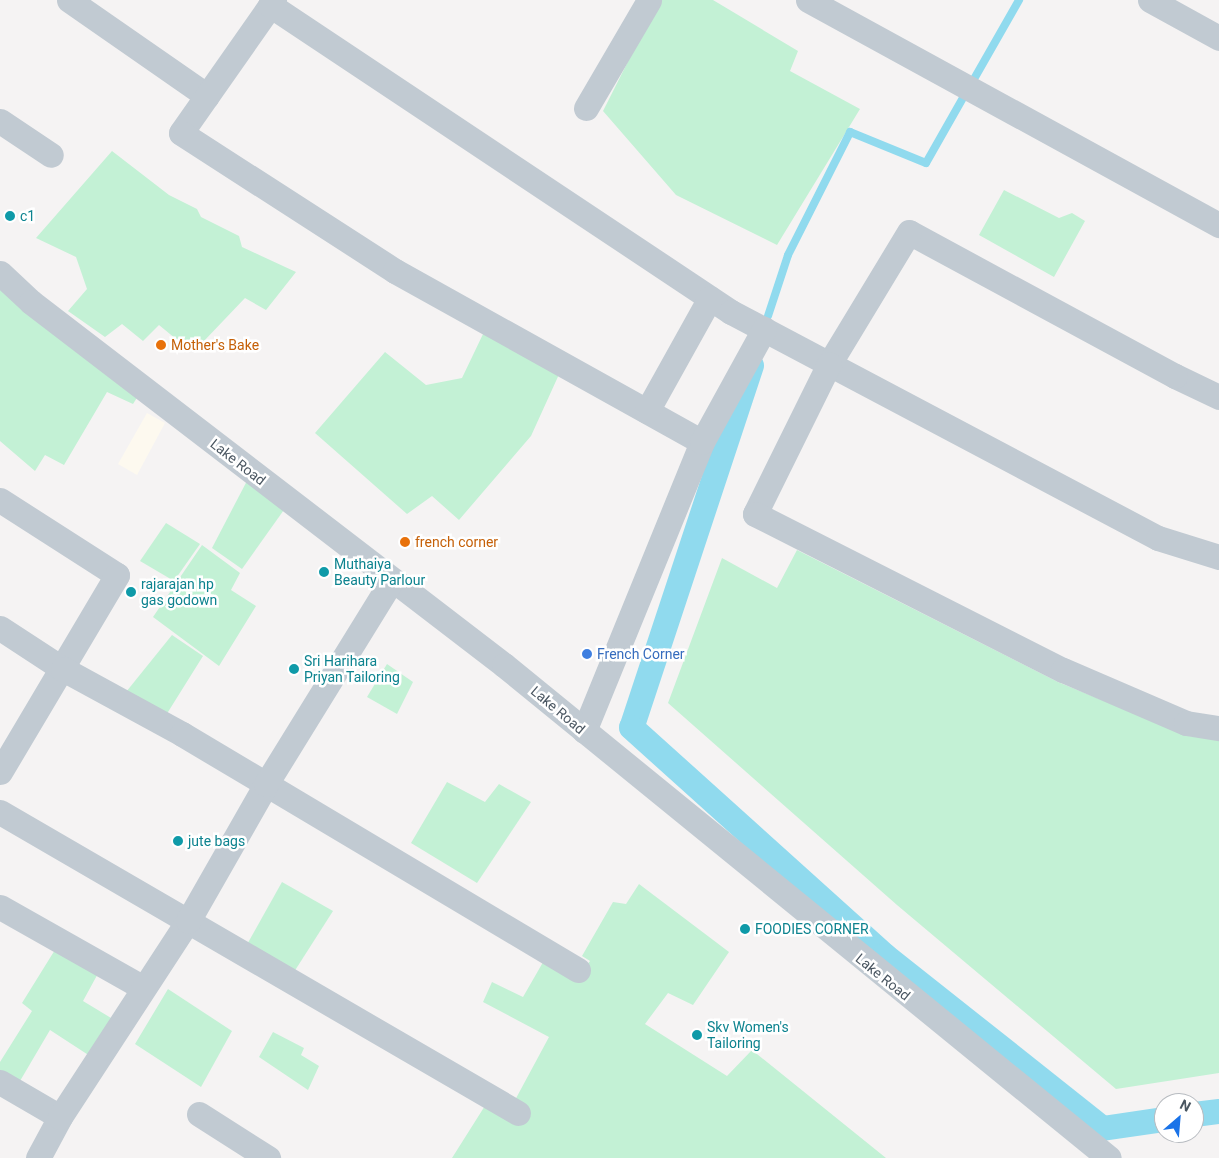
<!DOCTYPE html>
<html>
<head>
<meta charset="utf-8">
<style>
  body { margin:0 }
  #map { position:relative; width:1219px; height:1158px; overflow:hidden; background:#f5f3f3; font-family:Roboto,sans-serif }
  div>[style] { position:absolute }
  .commercial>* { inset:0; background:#fdf9ef }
  .green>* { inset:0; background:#c3f1d5 }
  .stream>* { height:8px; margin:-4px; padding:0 4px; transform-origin:4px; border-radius:4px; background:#90daee }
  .canal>* { height:25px; margin:-12.5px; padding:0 12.5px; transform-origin:12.5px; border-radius:12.5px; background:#90daee }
  .minor>* { height:25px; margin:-12.5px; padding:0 12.5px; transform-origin:12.5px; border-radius:12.5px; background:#c1cad2 }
  .dots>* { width:14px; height:14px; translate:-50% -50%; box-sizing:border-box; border:2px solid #fff; border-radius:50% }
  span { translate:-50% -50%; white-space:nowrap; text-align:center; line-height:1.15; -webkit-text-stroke:5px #fff; paint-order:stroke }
  .culture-label { font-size:14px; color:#0d838f }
  .left { translate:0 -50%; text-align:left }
  .food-label { font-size:14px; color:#c56008 }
  .street-label { font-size:14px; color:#4a5661 }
  .shop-label { font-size:14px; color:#366cbe }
  .north { position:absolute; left:1154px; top:1093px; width:50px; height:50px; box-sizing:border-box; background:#fff; border:1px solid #b7bbc0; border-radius:50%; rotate:27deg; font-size:14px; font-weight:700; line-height:20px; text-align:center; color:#4a5661 }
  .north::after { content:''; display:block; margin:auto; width:18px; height:22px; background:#1a73e8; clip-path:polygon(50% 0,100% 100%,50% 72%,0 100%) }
</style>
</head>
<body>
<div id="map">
  <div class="commercial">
    <i style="clip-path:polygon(147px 413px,165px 423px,137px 475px,118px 464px)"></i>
  </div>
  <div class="green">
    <i style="clip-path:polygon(659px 0,713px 0,798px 51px,790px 71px,860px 109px,777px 245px,676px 195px,603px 111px)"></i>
    <i style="clip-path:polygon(112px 151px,169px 195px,197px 209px,201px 217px,239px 236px,242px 247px,296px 272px,266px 310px,245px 298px,203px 342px,176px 339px,159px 325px,143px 341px,122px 324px,105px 337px,68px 311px,87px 289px,76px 257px,36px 238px)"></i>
    <i style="clip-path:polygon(1004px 190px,1059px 218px,1072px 213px,1085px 221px,1054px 277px,979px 235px)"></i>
    <i style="clip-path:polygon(0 288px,140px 393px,133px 404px,107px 392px,64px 465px,45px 455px,35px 471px,0 441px)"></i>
    <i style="clip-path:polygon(484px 332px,561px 370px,531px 436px,459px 520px,432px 496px,407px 514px,315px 433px,385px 352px,426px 385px,462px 378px)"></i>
    <i style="clip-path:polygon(249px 477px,286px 507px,242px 569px,212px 548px)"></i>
    <i style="clip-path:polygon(166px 523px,200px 544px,174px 581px,140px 561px)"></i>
    <i style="clip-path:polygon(202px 545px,240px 573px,231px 590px,256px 606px,219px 666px,153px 617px)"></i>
    <i style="clip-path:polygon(797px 550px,1058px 682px,1189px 736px,1219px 739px,1219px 1073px,1116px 1089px,897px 905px,668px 703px,722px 558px,777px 588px)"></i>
    <i style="clip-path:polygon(172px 635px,203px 656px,163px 720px,122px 697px)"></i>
    <i style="clip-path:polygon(387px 664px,413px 682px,397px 714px,367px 697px)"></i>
    <i style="clip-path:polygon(447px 782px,485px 802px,499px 784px,531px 802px,477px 883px,411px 843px)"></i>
    <i style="clip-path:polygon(282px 882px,333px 911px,294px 972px,245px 948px)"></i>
    <i style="clip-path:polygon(639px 884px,729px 952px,693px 1005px,668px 993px,645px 1024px,727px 1076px,752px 1050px,886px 1158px,452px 1158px,488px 1101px,514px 1102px,549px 1037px,483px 1002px,492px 982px,523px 997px,546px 957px,580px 974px,590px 961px,582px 956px,613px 902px,626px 904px)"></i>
    <i style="clip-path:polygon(58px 945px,101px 968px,83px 1001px,116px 1021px,93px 1058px,50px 1030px,20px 1081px,0 1070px,0 1062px,32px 1011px,22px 1003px)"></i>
    <i style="clip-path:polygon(168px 989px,232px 1031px,201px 1087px,135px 1044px)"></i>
    <i style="clip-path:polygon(273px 1032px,304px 1048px,301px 1055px,319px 1066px,308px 1090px,259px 1057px)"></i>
  </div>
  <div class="stream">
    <i style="left:974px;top:79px;width:91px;rotate:-60.3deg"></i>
    <i style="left:768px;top:316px;width:64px;rotate:-71.8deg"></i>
    <i style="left:788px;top:255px;width:138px;rotate:-63.2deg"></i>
    <i style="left:850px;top:132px;width:82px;rotate:22.2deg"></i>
    <i style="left:926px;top:163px;width:75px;rotate:-60.4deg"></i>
  </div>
  <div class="canal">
    <i style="left:751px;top:365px;width:381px;rotate:108.3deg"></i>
    <i style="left:631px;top:727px;width:341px;rotate:42deg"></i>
    <i style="left:884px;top:955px;width:278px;rotate:38.4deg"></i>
    <i style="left:1102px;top:1128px;width:63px;rotate:-8.3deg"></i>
    <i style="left:1194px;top:1114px;width:25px;rotate:-7deg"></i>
  </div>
  <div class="minor">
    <i style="left:69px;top:0;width:168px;rotate:34.8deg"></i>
    <i style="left:274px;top:0;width:162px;rotate:125deg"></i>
    <i style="left:181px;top:133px;width:255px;rotate:32.8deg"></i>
    <i style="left:395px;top:271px;width:351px;rotate:29.1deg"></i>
    <i style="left:702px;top:442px;width:312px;rotate:112.2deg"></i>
    <i style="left:808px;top:0;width:469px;rotate:28.7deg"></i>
    <i style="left:1150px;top:0;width:79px;rotate:28.8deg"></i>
    <i style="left:270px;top:5px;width:554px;rotate:33.66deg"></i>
    <i style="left:731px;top:312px;width:483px;rotate:27.9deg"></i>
    <i style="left:1158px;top:538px;width:64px;rotate:17.3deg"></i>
    <i style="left:586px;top:108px;width:125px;rotate:-59.7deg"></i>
    <i style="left:0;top:121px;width:61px;rotate:33.7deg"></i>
    <i style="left:0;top:273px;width:42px;rotate:43.1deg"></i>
    <i style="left:31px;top:302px;width:596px;rotate:37.5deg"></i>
    <i style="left:504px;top:665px;width:780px;rotate:39.18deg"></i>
    <i style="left:1219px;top:397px;width:49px;rotate:-154.5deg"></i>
    <i style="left:1175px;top:376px;width:302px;rotate:-151.6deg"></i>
    <i style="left:909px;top:232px;width:154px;rotate:121.2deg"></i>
    <i style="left:829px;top:364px;width:167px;rotate:116.3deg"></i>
    <i style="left:755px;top:514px;width:345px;rotate:26.9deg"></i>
    <i style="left:1063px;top:670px;width:134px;rotate:23.3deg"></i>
    <i style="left:1186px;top:723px;width:33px;rotate:9deg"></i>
    <i style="left:647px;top:411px;width:129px;rotate:-60.9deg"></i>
    <i style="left:702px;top:442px;width:129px;rotate:-61.2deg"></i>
    <i style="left:0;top:500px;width:139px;rotate:32.7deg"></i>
    <i style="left:117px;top:575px;width:229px;rotate:120.7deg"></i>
    <i style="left:0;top:628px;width:75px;rotate:33.1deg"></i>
    <i style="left:63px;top:669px;width:136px;rotate:28.6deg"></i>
    <i style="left:182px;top:734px;width:461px;rotate:30.8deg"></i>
    <i style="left:0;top:812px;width:599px;rotate:30.16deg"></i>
    <i style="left:0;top:907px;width:163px;rotate:29.4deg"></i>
    <i style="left:0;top:1082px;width:69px;rotate:30.3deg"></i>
    <i style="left:199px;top:1114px;width:82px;rotate:32.5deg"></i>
    <i style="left:38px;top:1158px;width:47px;rotate:-61.8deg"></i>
    <i style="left:60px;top:1117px;width:234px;rotate:-56.9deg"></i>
    <i style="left:188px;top:921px;width:158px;rotate:-60.3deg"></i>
    <i style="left:266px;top:784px;width:240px;rotate:-58.3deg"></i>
  </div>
  <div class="dots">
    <i style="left:10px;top:216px;background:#0f9aa8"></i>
    <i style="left:161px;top:345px;background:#e8710a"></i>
    <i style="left:405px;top:542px;background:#e8710a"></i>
    <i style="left:324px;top:572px;background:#0f9aa8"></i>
    <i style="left:131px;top:592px;background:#0f9aa8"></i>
    <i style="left:587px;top:654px;background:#3f7fe0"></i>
    <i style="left:294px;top:669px;background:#0f9aa8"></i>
    <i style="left:178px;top:841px;background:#0f9aa8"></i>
    <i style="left:745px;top:929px;background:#0f9aa8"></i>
    <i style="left:697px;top:1035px;background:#0f9aa8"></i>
  </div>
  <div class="culture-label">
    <span class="left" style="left:20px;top:216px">c1</span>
    <span class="left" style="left:334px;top:572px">Muthaiya<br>Beauty Parlour</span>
    <span class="left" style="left:141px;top:592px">rajarajan hp<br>gas godown</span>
    <span class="left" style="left:304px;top:669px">Sri Harihara<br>Priyan Tailoring</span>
    <span class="left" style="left:188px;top:841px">jute bags</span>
    <span class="left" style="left:755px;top:929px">FOODIES CORNER</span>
    <span class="left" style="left:707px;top:1035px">Skv Women's<br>Tailoring</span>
  </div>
  <div class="food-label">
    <span class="left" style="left:171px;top:345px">Mother's Bake</span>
    <span class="left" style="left:415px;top:542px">french corner</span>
  </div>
  <div class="street-label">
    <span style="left:238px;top:462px;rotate:38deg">Lake Road</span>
    <span style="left:558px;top:710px;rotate:40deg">Lake Road</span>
    <span style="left:883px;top:977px;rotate:39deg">Lake Road</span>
  </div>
  <div class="shop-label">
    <span class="left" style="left:597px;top:654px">French Corner</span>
  </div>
  <div class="north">N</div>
</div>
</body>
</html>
